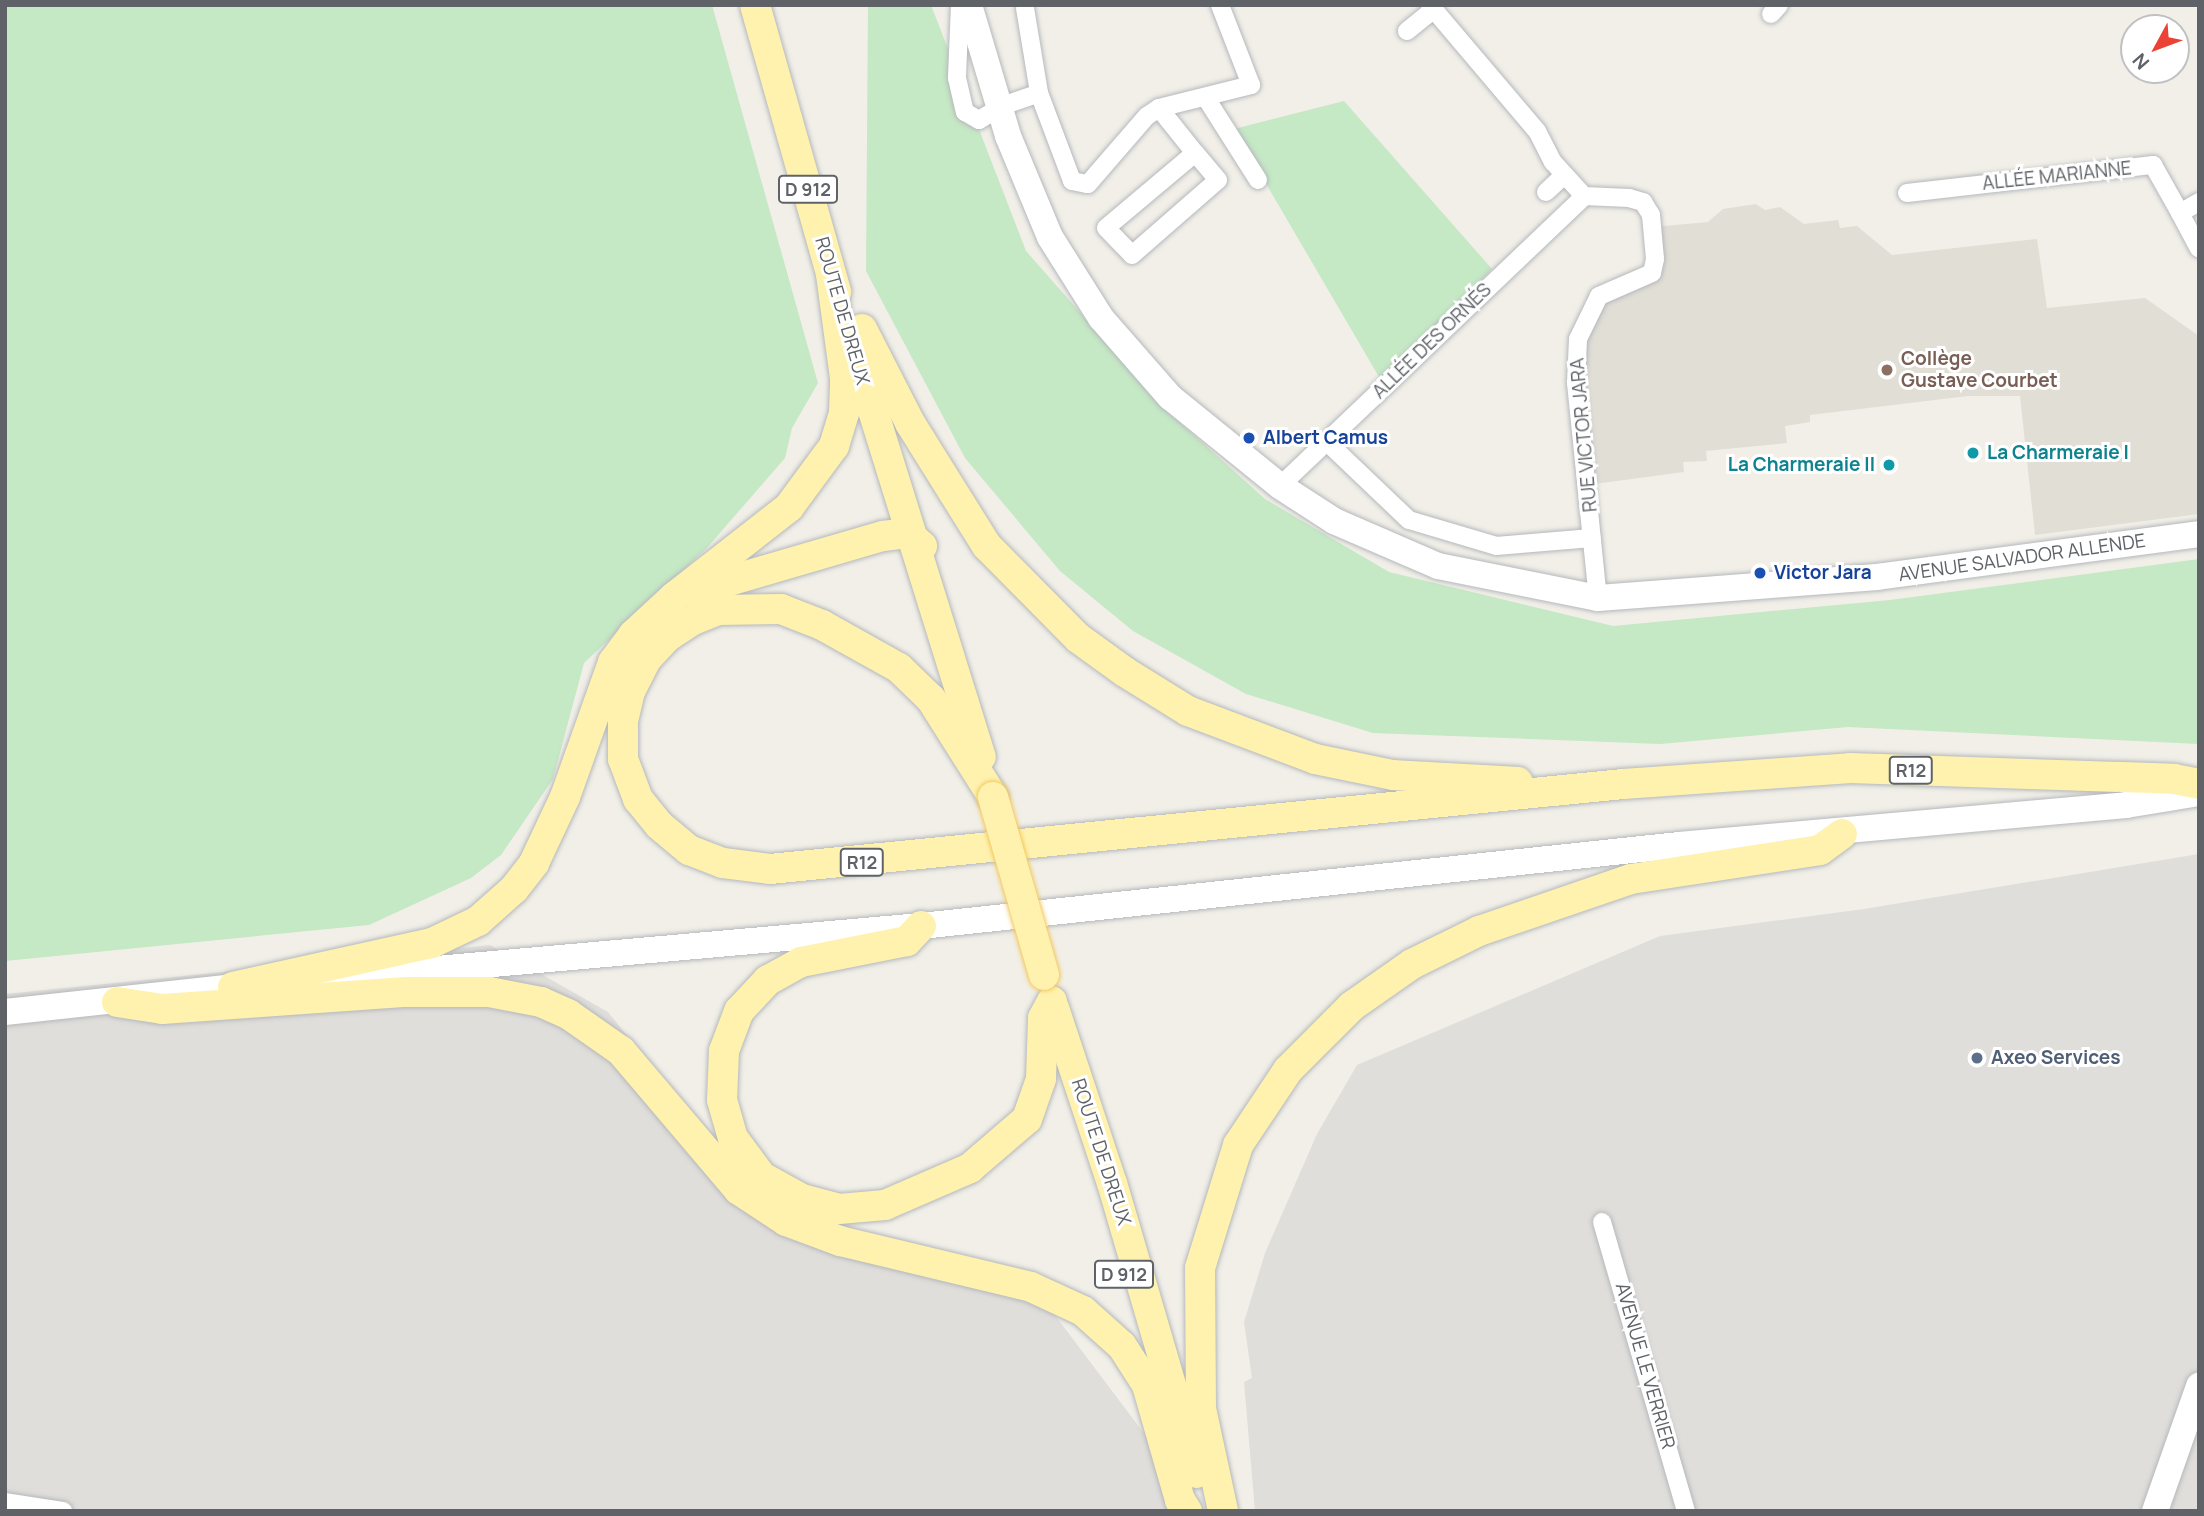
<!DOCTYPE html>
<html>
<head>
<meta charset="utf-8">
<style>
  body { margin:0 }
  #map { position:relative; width:2204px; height:1516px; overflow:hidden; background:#f1efe8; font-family:Manrope,sans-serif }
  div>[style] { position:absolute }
  .industrial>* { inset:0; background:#e0deda }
  .education>* { inset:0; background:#e1ded6 }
  .green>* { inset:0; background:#c5e8c5 }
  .roads { filter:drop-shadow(0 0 2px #b5b8bc) drop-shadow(0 0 2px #b5b8bc) }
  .street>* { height:18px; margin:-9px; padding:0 9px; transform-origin:9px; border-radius:9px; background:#fff }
  .secondary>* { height:26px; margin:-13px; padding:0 13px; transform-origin:13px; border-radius:13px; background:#fff }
  .primary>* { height:30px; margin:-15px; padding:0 15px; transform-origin:15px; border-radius:15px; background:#fff2af }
  .bridges { filter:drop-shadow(0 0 2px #f2c960) drop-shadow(0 0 2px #f2c960) }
  .primary-bridge>* { height:30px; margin:-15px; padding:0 15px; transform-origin:15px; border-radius:15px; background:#fff2af }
  .dots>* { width:19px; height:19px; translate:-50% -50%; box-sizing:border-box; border:4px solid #fff; border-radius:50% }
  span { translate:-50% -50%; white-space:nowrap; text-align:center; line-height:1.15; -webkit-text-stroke:6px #fff; paint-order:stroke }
  .shield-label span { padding:2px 5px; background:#fff; border:2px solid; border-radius:5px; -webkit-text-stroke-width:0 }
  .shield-label { font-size:18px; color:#5f6368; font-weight:700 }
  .street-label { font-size:19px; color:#5f6368 }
  .education-label { font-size:19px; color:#785e54; font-weight:700 }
  .left { translate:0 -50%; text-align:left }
  .transit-label { font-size:19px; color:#164399; font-weight:700 }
  .culture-label { font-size:19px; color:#0d838f; font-weight:700 }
  .right { translate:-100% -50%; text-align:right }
  .service-label { font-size:19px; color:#4e5e75; font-weight:700 }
  .frame { position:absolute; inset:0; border:7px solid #5f6368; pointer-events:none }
  .north { position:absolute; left:2120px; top:14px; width:70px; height:70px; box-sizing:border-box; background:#fff; border:2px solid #bfc1c3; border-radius:50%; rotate:229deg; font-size:19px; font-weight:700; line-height:28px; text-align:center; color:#5f6368 }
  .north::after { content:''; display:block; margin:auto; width:24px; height:32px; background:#ea4335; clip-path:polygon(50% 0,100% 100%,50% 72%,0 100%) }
</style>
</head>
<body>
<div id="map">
  <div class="industrial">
    <i style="clip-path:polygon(2199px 854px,2199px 1511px,1255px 1511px,1244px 1382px,1252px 1378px,1244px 1322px,1265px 1253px,1317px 1134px,1357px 1065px,1660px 936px,1864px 909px)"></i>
    <i style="clip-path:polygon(490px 945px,608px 1012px,696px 1121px,793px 1212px,1030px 1282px,1161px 1456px,1181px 1511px,5px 1511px,5px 994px)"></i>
  </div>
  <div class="education">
    <i style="clip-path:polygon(1756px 204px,1765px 210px,1780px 207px,1804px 224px,1838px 220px,1840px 228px,1857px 226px,1892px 255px,2037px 239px,2047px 308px,2145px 298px,2199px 336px,2199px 514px,2035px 535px,2020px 396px,1968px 396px,1810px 415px,1810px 422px,1785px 426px,1787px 443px,1706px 451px,1707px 461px,1683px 462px,1684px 472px,1587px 485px,1576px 383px,1589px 310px,1644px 278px,1653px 227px,1708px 222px,1723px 209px)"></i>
  </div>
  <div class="green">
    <i style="clip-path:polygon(5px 5px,712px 5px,818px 383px,792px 428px,785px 458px,706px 549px,584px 663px,553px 779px,501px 855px,471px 878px,369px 925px,5px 961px)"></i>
    <i style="clip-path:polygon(868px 5px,931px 5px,1026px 251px,1166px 410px,1265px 499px,1389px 572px,1613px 626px,1890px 600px,2199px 559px,2199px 744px,1848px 727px,1660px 744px,1373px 733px,1246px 694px,1133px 631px,1060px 571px,965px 458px,866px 271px)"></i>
    <i style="clip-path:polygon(1344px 101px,1492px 269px,1382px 382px,1234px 129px)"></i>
  </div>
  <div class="roads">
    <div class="street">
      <i style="left:960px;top:5px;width:73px;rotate:92.4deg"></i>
      <i style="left:957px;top:78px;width:35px;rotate:77deg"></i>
      <i style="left:965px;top:112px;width:16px;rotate:30deg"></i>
      <i style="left:979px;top:120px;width:27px;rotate:-31deg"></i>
      <i style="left:1002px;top:106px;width:39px;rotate:-19deg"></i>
      <i style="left:1430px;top:5px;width:165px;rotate:49.7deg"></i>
      <i style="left:1537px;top:131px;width:35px;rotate:63deg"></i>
      <i style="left:1553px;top:162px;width:46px;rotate:47.6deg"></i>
      <i style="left:1584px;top:196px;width:45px;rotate:2.5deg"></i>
      <i style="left:1629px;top:198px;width:15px;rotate:16deg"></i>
      <i style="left:1643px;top:202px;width:15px;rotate:58deg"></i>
      <i style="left:1651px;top:215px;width:44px;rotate:84.8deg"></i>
      <i style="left:1655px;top:259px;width:14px;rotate:102deg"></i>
      <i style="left:1652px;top:273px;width:58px;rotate:156.5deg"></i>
      <i style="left:1599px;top:296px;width:48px;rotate:116deg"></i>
      <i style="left:1578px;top:339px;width:44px;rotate:92.6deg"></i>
      <i style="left:1576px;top:383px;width:216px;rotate:84.2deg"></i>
      <i style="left:1025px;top:8px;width:86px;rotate:80.6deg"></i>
      <i style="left:1039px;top:93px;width:94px;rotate:69.4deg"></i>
      <i style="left:1072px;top:181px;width:16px;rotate:11deg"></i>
      <i style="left:1088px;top:184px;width:90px;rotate:-49.1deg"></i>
      <i style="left:1147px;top:116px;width:14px;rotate:-34deg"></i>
      <i style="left:1159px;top:108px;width:95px;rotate:-14deg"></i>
      <i style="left:1251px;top:85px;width:86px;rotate:-111.2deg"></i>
      <i style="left:1771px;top:14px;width:12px;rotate:-48deg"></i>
      <i style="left:1407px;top:31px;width:33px;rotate:-39deg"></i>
      <i style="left:1206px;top:98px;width:97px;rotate:57.6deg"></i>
      <i style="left:1159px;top:108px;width:58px;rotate:51.3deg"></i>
      <i style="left:1195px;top:153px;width:116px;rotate:139.9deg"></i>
      <i style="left:1106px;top:228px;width:37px;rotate:46deg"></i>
      <i style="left:1132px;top:255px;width:114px;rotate:-41.1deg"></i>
      <i style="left:1218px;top:180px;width:35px;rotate:-130deg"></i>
      <i style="left:1546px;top:192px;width:25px;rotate:-43deg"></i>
      <i style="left:1907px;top:193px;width:248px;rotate:-6.5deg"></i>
      <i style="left:2153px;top:165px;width:55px;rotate:60.6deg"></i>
      <i style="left:2199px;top:202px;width:22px;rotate:150deg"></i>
      <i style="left:2180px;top:213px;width:40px;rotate:62deg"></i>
      <i style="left:1327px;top:442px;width:113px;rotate:43.6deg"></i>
      <i style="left:1409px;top:520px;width:91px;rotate:16.6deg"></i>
      <i style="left:1496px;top:546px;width:96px;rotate:-4.8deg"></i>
      <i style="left:1280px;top:486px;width:420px;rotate:-43.6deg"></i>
      <i style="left:1602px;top:1222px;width:301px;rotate:73.8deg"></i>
      <i style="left:5px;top:1502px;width:59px;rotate:8.8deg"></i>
    </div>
    <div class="secondary">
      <i style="left:969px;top:5px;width:137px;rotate:73.4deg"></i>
      <i style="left:1008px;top:136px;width:109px;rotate:67.4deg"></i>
      <i style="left:1050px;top:237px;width:96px;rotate:57.8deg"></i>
      <i style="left:1101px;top:318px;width:105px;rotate:48.9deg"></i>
      <i style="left:1170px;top:397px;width:141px;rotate:39deg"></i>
      <i style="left:1280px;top:486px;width:64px;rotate:32.9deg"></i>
      <i style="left:1334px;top:521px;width:113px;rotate:23.4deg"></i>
      <i style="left:1438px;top:566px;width:163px;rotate:11.3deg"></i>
      <i style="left:1598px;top:598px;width:280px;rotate:-4.3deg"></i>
      <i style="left:1877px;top:577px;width:325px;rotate:-7.6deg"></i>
      <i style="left:313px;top:980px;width:610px;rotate:-5.08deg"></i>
      <i style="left:921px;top:926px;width:762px;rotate:-6.1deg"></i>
      <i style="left:1679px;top:845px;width:449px;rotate:-5.1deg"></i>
      <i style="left:2126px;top:805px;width:74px;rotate:-9.3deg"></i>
      <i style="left:5px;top:1012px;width:250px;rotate:-6.2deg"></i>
      <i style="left:2155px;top:1511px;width:133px;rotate:-70.6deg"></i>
    </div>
    <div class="primary">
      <i style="left:755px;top:5px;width:298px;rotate:74.2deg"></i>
      <i style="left:862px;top:329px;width:106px;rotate:62.9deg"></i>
      <i style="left:910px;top:423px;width:145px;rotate:58deg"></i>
      <i style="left:987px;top:546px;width:129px;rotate:45.3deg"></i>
      <i style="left:1078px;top:638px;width:58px;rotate:35.9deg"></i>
      <i style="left:1125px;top:672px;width:74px;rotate:31.8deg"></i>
      <i style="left:1188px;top:711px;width:136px;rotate:20.7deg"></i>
      <i style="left:1315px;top:759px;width:80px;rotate:11.6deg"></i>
      <i style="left:1393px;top:775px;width:125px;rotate:3.2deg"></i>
      <i style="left:855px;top:353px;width:423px;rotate:72.7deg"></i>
      <i style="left:691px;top:592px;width:200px;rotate:-16.3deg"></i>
      <i style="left:883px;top:536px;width:24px;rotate:-7deg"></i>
      <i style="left:907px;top:533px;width:20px;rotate:41deg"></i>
      <i style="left:993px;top:797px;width:116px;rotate:-122.3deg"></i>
      <i style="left:931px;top:699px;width:45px;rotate:-135.9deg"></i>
      <i style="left:899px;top:668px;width:88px;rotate:-150.8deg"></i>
      <i style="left:822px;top:625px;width:44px;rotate:-158.7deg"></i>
      <i style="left:781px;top:609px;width:63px;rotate:179.1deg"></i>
      <i style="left:718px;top:610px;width:27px;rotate:158deg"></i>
      <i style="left:693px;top:620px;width:30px;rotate:147deg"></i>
      <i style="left:668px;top:636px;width:33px;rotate:133deg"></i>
      <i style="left:646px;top:660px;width:35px;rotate:117deg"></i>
      <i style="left:630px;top:691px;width:31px;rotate:103deg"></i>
      <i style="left:623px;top:721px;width:38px;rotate:90deg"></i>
      <i style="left:623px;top:759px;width:43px;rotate:69.4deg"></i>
      <i style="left:638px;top:799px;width:33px;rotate:51deg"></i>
      <i style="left:659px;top:825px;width:39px;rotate:40deg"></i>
      <i style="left:689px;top:850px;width:36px;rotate:21deg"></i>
      <i style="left:723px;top:863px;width:47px;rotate:7.3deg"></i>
      <i style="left:770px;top:869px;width:857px;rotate:-5.69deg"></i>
      <i style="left:1623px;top:784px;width:228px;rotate:-4deg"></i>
      <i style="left:1850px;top:768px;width:324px;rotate:1.9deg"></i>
      <i style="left:2174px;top:779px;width:25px;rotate:11deg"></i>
      <i style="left:921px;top:926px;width:21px;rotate:133deg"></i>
      <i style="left:907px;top:941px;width:108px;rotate:168.8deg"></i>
      <i style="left:801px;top:962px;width:38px;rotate:151deg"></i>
      <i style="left:768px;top:980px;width:42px;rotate:133.1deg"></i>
      <i style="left:739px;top:1011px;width:43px;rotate:110.6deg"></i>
      <i style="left:724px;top:1051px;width:49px;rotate:92.3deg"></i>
      <i style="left:722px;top:1100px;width:40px;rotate:74deg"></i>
      <i style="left:733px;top:1138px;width:49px;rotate:53.4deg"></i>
      <i style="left:762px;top:1177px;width:46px;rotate:28.8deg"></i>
      <i style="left:802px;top:1199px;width:38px;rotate:15deg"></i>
      <i style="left:839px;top:1209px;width:46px;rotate:-5deg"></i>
      <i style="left:885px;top:1205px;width:93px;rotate:-23.5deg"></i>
      <i style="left:970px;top:1168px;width:75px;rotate:-40.7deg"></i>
      <i style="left:1027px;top:1119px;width:42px;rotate:-70.7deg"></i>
      <i style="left:1041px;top:1079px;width:61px;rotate:-88.1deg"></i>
      <i style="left:1043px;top:1018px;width:19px;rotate:-62deg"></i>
      <i style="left:233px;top:987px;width:204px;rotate:-12.5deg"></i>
      <i style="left:432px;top:943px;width:51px;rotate:-25.6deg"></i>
      <i style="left:478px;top:921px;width:48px;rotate:-41.6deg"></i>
      <i style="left:514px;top:889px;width:33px;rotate:-52deg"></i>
      <i style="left:534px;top:863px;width:73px;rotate:-64.8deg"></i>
      <i style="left:565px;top:797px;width:143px;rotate:-70.4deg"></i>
      <i style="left:613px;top:662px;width:34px;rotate:-53deg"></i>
      <i style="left:633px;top:635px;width:56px;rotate:-42.8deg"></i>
      <i style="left:674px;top:597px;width:146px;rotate:-38deg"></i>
      <i style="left:789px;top:507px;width:76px;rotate:-53.6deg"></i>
      <i style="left:834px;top:446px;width:34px;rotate:-73deg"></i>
      <i style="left:844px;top:413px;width:35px;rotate:-88deg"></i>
      <i style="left:845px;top:378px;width:105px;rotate:-97.7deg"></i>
      <i style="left:117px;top:1002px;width:46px;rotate:8.8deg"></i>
      <i style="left:162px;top:1009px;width:245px;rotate:-4deg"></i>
      <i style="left:406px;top:992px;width:83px"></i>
      <i style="left:489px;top:992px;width:53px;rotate:10.9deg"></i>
      <i style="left:541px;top:1002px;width:30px;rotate:24deg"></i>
      <i style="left:568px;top:1014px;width:65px;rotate:34.9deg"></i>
      <i style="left:621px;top:1051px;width:182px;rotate:49.7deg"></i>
      <i style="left:739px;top:1190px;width:56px;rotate:33.4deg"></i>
      <i style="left:786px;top:1221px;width:58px;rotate:20.3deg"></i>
      <i style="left:840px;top:1241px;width:196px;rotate:13.5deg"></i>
      <i style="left:1031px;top:1287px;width:57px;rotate:24.8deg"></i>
      <i style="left:1083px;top:1311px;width:52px;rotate:41.9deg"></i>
      <i style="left:1122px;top:1346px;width:46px;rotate:57.3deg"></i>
      <i style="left:1147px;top:1385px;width:120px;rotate:74deg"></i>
      <i style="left:1180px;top:1500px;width:13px;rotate:58deg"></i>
      <i style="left:1054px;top:1008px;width:184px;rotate:71.7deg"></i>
      <i style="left:1112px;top:1183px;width:302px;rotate:73.7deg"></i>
      <i style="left:1223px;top:1511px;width:105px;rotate:-102.1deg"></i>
      <i style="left:1201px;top:1408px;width:140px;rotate:-90.4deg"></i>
      <i style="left:1200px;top:1268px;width:129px;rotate:-72.8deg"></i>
      <i style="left:1238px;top:1145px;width:90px;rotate:-56.3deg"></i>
      <i style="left:1288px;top:1070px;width:91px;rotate:-45deg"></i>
      <i style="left:1352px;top:1006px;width:73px;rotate:-35deg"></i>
      <i style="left:1412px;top:964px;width:75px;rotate:-26.2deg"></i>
      <i style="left:1479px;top:931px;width:161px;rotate:-18.9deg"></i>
      <i style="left:1631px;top:879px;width:191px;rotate:-8.7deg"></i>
      <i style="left:1820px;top:850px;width:27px;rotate:-36deg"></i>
    </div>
  </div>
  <div class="bridges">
    <div class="primary-bridge">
      <i style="left:993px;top:797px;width:185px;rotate:74deg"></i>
    </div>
  </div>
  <div class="dots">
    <i style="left:1887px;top:370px;background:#8d6e63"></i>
    <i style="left:1249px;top:438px;background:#1a4fb4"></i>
    <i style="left:1973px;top:453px;background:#0f9aa8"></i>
    <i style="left:1889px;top:465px;background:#0f9aa8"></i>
    <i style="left:1760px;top:573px;background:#1a4fb4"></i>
    <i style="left:1977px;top:1058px;background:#5c6f8a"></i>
  </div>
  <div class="shield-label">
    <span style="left:808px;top:189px">D 912</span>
    <span style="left:1911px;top:770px">R12</span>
    <span style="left:862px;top:862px">R12</span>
    <span style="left:1124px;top:1274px">D 912</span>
  </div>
  <div class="street-label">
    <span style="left:2057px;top:176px;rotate:-6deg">ALLÉE MARIANNE</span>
    <span style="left:842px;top:311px;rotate:74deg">ROUTE DE DREUX</span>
    <span style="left:1432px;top:341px;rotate:-44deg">ALLÉE DES ORNÉS</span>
    <span style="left:1584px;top:435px;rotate:-95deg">RUE VICTOR JARA</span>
    <span style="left:2022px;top:558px;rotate:-8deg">AVENUE SALVADOR ALLENDE</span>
    <span style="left:1101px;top:1152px;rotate:72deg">ROUTE DE DREUX</span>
    <span style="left:1645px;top:1366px;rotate:74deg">AVENUE LE VERRIER</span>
  </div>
  <div class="education-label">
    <span class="left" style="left:1901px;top:370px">Collège<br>Gustave Courbet</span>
  </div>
  <div class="transit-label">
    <span class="left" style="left:1263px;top:438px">Albert Camus</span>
    <span class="left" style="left:1774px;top:573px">Victor Jara</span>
  </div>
  <div class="culture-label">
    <span class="left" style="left:1987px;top:453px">La Charmeraie I</span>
    <span class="right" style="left:1875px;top:465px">La Charmeraie II</span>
  </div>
  <div class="service-label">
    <span class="left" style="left:1991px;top:1058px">Axeo Services</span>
  </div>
  <div class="frame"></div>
  <div class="north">N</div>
</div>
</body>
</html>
